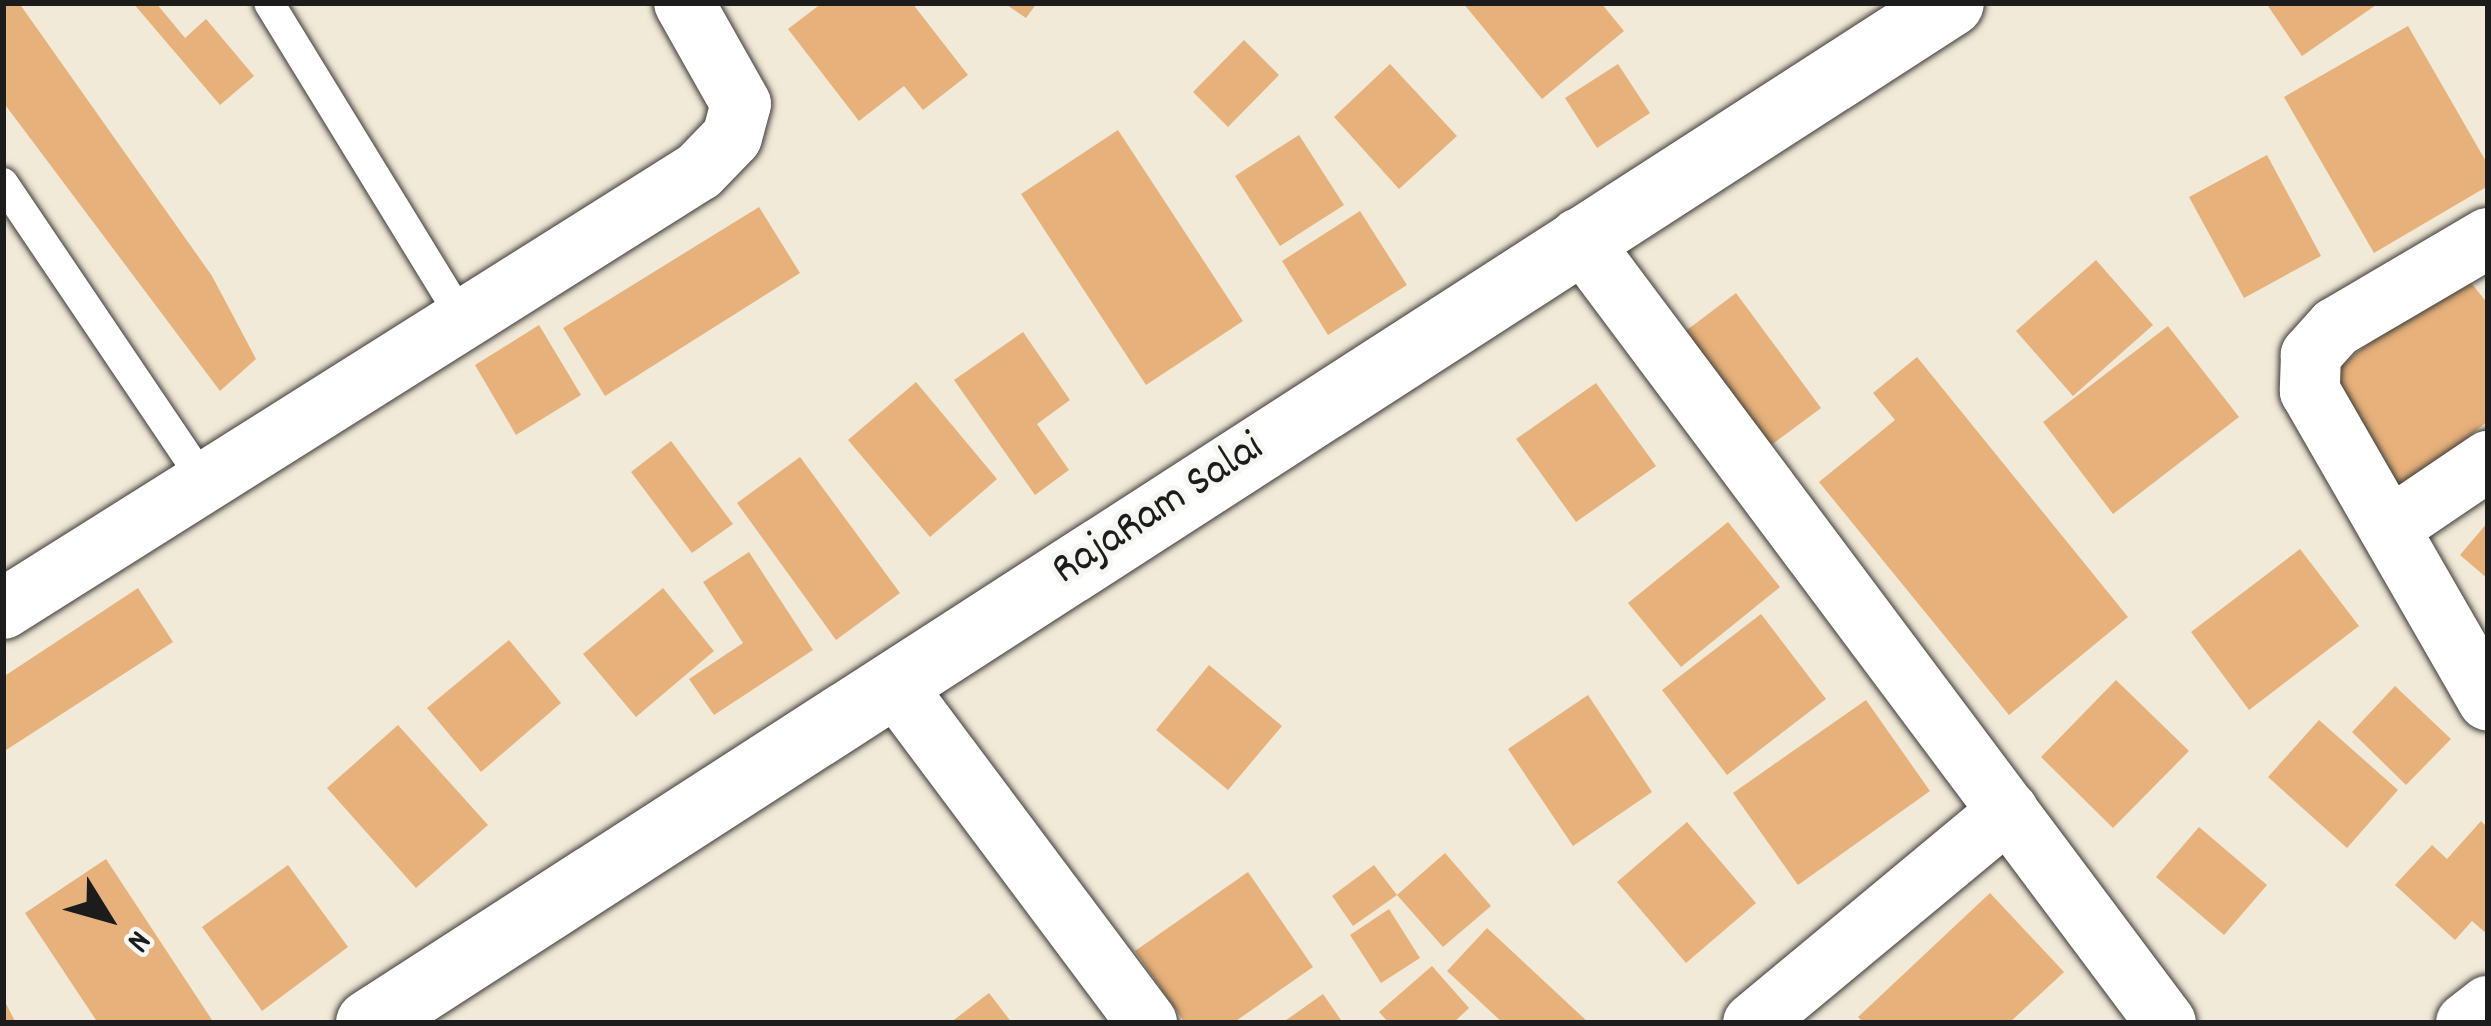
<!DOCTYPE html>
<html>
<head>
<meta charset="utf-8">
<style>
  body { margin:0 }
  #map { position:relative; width:2491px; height:1026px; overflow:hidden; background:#f2ead8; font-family:Dekko,sans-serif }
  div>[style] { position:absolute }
  .building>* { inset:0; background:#e6b17a }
  .roads { filter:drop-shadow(0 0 3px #3c3b38) drop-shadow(0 0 3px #3c3b38) }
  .lane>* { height:30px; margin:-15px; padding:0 15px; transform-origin:15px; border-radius:15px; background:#fff }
  .street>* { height:60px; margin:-30px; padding:0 30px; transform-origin:30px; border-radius:30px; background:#fff }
  .secondary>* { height:66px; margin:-33px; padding:0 33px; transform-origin:33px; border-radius:33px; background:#fff }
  span { translate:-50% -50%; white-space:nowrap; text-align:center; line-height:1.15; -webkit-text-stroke:10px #f6f6f2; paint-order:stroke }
  .street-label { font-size:45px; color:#1c1c1c }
  .frame { position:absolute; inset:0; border:6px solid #1c1c1c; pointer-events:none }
  .north { position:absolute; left:48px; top:858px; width:120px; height:120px; -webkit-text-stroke:9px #f6f6f2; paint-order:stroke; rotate:127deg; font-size:33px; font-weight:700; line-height:48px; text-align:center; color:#1c1c1c }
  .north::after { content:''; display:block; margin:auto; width:42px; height:54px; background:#1c1c1c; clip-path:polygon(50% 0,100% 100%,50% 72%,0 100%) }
</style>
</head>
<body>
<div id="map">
  <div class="building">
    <i style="clip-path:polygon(3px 3px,19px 3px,212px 276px,256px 359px,220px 391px,3px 102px)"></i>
    <i style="clip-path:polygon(133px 3px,156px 3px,185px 38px,206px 19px,254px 76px,220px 105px)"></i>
    <i style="clip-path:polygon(822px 3px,912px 3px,968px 75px,923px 110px,904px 86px,859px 121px,788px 29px)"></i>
    <i style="clip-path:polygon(1004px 3px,1037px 3px,1026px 18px)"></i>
    <i style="clip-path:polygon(1463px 3px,1601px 3px,1624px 31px,1542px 99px)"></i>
    <i style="clip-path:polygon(2266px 3px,2379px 3px,2302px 56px)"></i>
    <i style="clip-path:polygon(2408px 26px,2488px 165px,2488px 186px,2374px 253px,2284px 97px)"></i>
    <i style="clip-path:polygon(1244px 40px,1279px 75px,1228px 127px,1193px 92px)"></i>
    <i style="clip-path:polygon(1390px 64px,1457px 136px,1399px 189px,1334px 117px)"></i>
    <i style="clip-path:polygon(1618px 64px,1650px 113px,1597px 148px,1565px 98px)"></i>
    <i style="clip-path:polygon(1118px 130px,1243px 321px,1146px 385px,1021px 194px)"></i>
    <i style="clip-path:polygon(1299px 135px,1344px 205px,1280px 246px,1235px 176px)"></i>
    <i style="clip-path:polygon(2267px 155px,2321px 256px,2244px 298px,2189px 197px)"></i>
    <i style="clip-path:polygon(759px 207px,800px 273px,605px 396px,563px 328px)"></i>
    <i style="clip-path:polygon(1360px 211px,1407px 285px,1328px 335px,1282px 261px)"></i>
    <i style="clip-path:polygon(2096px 260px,2153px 325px,2073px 396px,2016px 331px)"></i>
    <i style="clip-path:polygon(2460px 269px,2488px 304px,2488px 421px,2401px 492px,2316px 386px)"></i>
    <i style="clip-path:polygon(1736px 293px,1821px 408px,1763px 451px,1679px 336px)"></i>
    <i style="clip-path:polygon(539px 325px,581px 395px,516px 435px,475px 365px)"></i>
    <i style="clip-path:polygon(2168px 326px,2239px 417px,2113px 514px,2043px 422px)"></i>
    <i style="clip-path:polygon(1023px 332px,1070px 400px,1037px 424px,1069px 470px,1035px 495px,954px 380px)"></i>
    <i style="clip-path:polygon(1917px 357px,2128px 617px,2009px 715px,1819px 482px,1895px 420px,1873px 393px)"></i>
    <i style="clip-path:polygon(916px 382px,997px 479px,930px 537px,848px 440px)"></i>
    <i style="clip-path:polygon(1596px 383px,1656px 466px,1576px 522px,1516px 439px)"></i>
    <i style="clip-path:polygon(671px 441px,733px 524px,692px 553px,631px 472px)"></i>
    <i style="clip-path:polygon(800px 457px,900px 593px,836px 640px,737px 503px)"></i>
    <i style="clip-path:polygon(1728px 522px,1780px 587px,1681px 667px,1628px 603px)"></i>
    <i style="clip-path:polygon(2488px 522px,2488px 579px,2460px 555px)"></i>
    <i style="clip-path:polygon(2300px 549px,2359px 626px,2249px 710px,2191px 632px)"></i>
    <i style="clip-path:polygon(749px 552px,813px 650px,714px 715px,689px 679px,743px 643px,703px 582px)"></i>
    <i style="clip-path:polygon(138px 588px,173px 642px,3px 752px,3px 677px)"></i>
    <i style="clip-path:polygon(663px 588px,714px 651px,636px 717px,583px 654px)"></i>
    <i style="clip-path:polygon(1761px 614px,1826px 699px,1727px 775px,1662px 690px)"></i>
    <i style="clip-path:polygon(509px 640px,561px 703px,481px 772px,427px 708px)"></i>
    <i style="clip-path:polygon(1209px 665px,1282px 726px,1228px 790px,1156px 730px)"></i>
    <i style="clip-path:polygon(2116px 680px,2189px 751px,2113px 828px,2041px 757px)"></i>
    <i style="clip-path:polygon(2395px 686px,2451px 739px,2406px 785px,2352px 732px)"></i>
    <i style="clip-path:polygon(1588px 695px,1652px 792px,1573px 846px,1508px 749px)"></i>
    <i style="clip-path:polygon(1866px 700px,1930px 791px,1798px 885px,1733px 793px)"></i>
    <i style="clip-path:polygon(2319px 720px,2398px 790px,2347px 848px,2268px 777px)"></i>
    <i style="clip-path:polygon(398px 725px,488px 825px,416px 888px,327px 788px)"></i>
    <i style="clip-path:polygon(2481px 821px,2488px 828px,2488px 935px,2472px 921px,2455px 940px,2395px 885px,2432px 845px,2447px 859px)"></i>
    <i style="clip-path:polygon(1687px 822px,1756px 903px,1686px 963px,1617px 882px)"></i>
    <i style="clip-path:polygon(2199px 827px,2267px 885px,2224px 935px,2156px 877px)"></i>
    <i style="clip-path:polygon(1445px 853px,1491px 906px,1443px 947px,1397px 895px)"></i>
    <i style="clip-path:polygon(106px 859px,212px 1020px,207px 1023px,98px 1023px,25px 913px)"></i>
    <i style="clip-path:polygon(288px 865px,348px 947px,262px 1011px,202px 927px)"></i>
    <i style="clip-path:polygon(1374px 865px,1397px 895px,1353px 926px,1332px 896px)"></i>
    <i style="clip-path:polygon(1248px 872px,1313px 967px,1233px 1023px,1185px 1023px,1135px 951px)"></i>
    <i style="clip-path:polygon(1990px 893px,2064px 972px,2009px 1023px,1864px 1023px,1858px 1017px)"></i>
    <i style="clip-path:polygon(1389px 909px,1420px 958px,1381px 983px,1350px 935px)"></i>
    <i style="clip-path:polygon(1487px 928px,1589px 1023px,1503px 1023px,1447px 971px)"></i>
    <i style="clip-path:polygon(1432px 966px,1469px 1008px,1453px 1023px,1389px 1023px,1379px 1012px)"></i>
    <i style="clip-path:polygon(989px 993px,1012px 1023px,950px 1023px)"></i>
    <i style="clip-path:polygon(1323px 994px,1343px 1023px,1282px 1023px)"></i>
    <i style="clip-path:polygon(3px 998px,16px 1023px,3px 1023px)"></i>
  </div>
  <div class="roads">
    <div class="lane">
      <i style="left:269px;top:3px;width:371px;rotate:58.5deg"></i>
      <i style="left:3px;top:183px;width:361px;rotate:56deg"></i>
    </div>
    <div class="street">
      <i style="left:1579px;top:238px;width:980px;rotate:53.21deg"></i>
      <i style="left:2488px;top:238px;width:176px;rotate:149.6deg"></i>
      <i style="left:2336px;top:327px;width:38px;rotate:132deg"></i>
      <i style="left:2311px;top:355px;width:36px;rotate:92deg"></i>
      <i style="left:2310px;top:391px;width:357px;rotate:60.1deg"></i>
      <i style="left:2389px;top:528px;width:120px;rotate:-34.1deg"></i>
      <i style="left:3px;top:609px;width:822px;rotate:-32.18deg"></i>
      <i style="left:699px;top:171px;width:47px;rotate:-45.9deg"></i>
      <i style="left:732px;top:137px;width:34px;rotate:-75deg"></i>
      <i style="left:741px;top:104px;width:116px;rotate:-119.4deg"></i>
      <i style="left:893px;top:683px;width:424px;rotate:53.2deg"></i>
      <i style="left:1753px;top:1023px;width:332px;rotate:-39.7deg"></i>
      <i style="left:2466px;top:1023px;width:28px;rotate:-38deg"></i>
    </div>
    <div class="secondary">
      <i style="left:369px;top:1023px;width:1882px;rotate:-32.81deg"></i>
    </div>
  </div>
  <div class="street-label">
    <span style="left:1159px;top:511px;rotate:-33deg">RajaRam Salai</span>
  </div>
  <div class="frame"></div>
  <div class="north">N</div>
</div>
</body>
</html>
